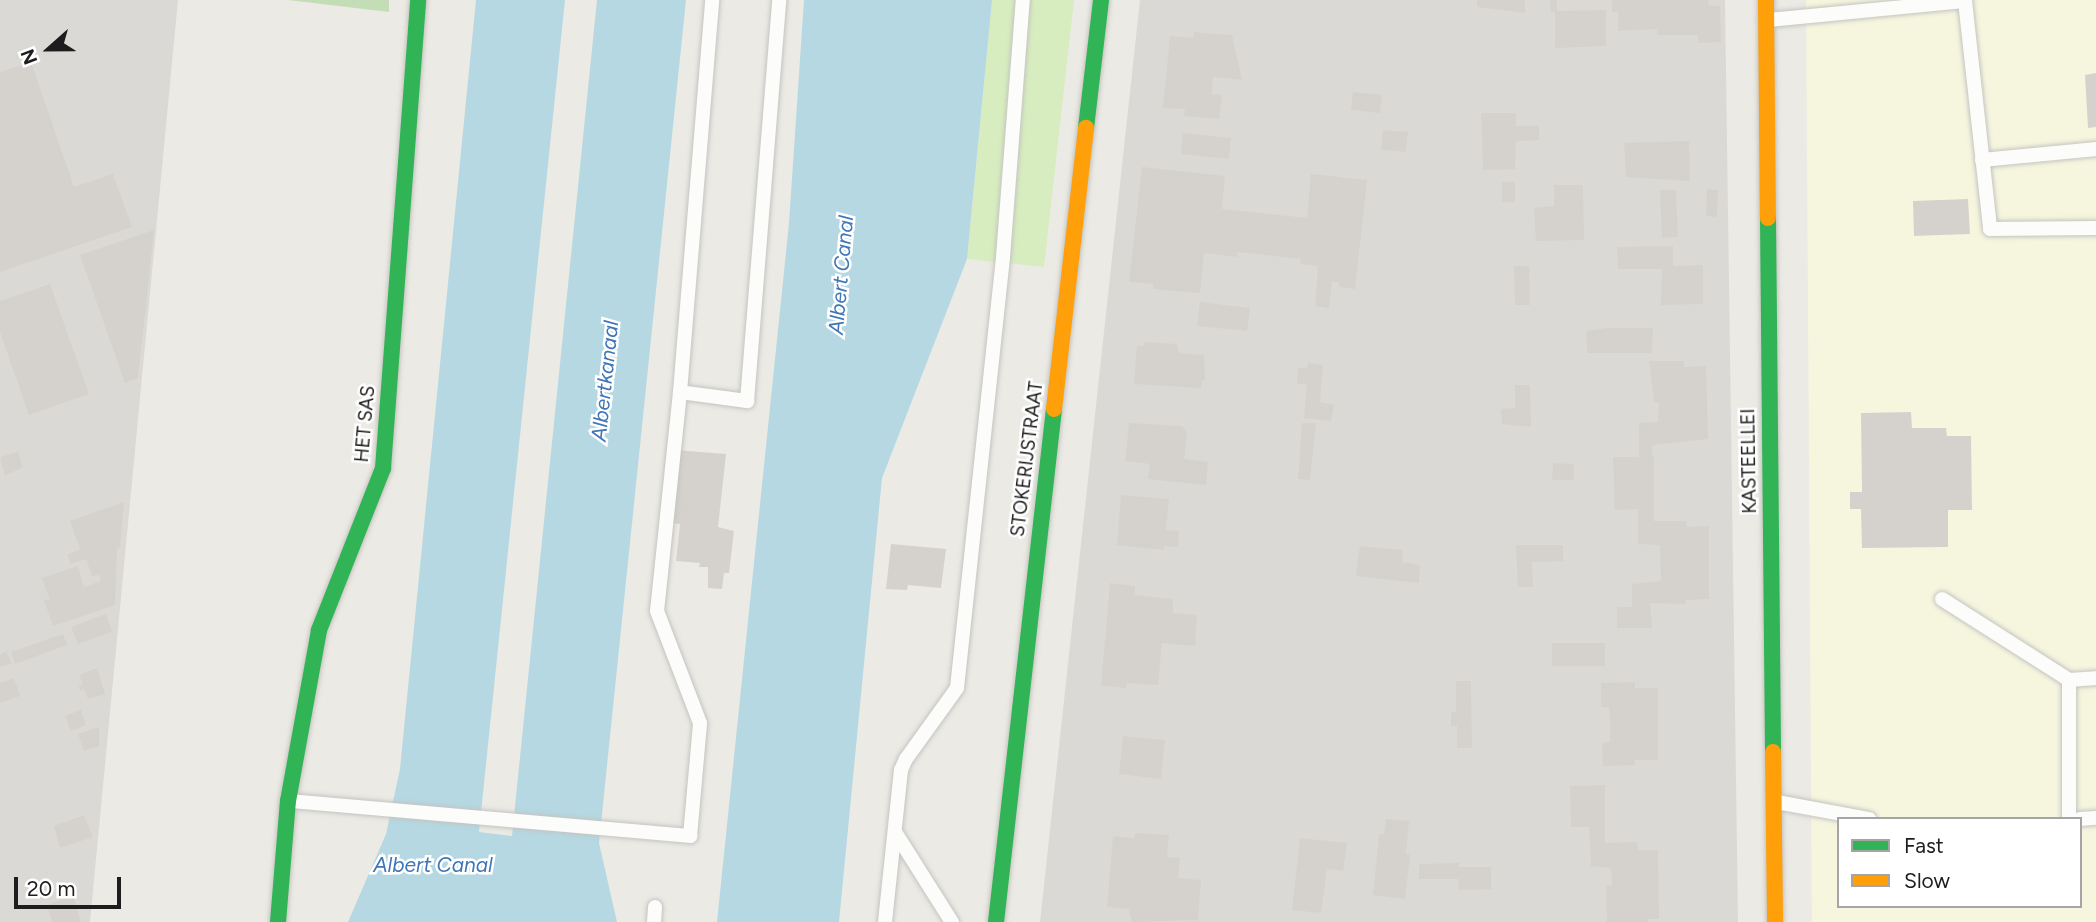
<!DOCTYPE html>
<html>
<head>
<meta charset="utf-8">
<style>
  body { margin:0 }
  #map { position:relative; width:2096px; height:922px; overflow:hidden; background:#eceae4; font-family:Figtree,sans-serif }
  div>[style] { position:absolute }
  .residential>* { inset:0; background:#dbd9d6 }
  .education>* { inset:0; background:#f6f6df }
  .grass>* { inset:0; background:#d7edbf }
  .forest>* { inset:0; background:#c3ddb7 }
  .water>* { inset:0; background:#b5d8e3 }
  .building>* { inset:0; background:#d5d2cd }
  .roads { filter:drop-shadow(0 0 2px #c4c4c1) drop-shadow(0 0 2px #c4c4c1) }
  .lane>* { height:14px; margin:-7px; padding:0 7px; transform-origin:7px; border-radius:7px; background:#fcfcfb }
  .fast>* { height:16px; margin:-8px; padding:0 8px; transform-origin:8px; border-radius:8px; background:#30b455 }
  .slow>* { height:16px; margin:-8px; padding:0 8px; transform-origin:8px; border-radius:8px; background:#ff9f0a }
  span { translate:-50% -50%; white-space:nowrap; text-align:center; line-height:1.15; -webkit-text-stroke:5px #fff; paint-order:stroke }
  .street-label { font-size:19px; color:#1d1d1d }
  .water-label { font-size:21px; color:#4076b6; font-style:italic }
  .legend { position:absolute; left:1837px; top:817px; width:245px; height:91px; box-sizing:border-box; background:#fff; border:2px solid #a5a5a5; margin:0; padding:9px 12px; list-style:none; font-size:21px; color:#1d1d1d }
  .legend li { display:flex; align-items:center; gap:14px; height:35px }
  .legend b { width:35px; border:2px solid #a5a5a5 }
  .north { position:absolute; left:14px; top:14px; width:70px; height:70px; -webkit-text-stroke:5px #fff; paint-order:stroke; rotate:249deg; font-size:19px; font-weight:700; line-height:28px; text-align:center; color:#1d1d1d }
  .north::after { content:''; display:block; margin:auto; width:24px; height:32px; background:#1d1d1d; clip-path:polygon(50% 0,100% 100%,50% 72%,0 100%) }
  .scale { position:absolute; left:14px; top:877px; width:107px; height:32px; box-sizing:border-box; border:4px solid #1d1d1d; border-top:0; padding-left:9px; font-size:21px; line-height:24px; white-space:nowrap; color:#1d1d1d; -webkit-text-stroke:5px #fff; paint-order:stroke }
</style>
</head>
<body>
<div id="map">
  <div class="residential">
    <i style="clip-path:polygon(0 0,178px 0,90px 922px,0 922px)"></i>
    <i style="clip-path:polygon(1140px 0,1725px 0,1738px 922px,1040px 922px)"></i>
  </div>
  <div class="education">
    <i style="clip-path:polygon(evenodd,1806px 0,2096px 0,2096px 922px,1812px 922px,1806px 0,1839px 819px,2080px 819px,2080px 906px,1839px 906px,1839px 819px)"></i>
  </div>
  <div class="grass">
    <i style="clip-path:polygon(992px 0,1074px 0,1044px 267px,967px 259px)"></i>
  </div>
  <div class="forest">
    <i style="clip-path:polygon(288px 0,389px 0,389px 12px)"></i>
  </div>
  <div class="water">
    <i style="clip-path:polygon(476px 0,565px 0,479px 832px,512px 836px,597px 0,686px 0,599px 843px,617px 922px,348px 922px,386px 834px,400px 769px)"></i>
    <i style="clip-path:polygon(804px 0,992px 0,967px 259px,882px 478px,839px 922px,717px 922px,789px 223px)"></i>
  </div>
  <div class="building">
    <i style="clip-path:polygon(1477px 0,1525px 0,1525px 13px,1477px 7px)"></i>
    <i style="clip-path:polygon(1550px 0,1557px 0,1557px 11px,1606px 10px,1606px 46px,1555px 48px,1555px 12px,1551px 12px)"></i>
    <i style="clip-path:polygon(1612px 0,1708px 0,1709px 5px,1720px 6px,1721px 42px,1698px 43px,1698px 35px,1658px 35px,1657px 29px,1618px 31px,1618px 12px,1612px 12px)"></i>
    <i style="clip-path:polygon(1194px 32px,1232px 35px,1242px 80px,1213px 77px,1212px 94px,1222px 95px,1219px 119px,1184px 116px,1185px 109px,1163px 108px,1170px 36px,1193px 38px)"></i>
    <i style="clip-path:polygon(31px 62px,74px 187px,113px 174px,132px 227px,0 272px,0 72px)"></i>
    <i style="clip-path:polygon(2096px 73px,2096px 127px,2088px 128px,2085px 75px)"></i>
    <i style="clip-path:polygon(1353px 92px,1382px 95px,1380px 113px,1351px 110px)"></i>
    <i style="clip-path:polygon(1481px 113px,1516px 113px,1516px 126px,1539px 126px,1539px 140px,1516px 141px,1515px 169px,1483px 170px)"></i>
    <i style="clip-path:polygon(1383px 130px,1408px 132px,1406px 152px,1381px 150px)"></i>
    <i style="clip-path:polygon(1183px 133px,1231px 138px,1229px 159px,1181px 154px)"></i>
    <i style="clip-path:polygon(1689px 141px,1690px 181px,1626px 177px,1624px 143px)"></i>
    <i style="clip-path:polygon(1142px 167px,1225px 176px,1222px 209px,1307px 218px,1311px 174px,1367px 180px,1355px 289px,1339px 287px,1339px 282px,1332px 282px,1329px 308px,1315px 306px,1318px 266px,1300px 264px,1301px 259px,1237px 252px,1237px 257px,1204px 253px,1200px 293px,1153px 289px,1153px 284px,1129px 282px)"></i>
    <i style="clip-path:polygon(1502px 182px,1515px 182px,1515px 202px,1502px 202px)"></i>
    <i style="clip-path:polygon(1554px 185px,1583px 185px,1584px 240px,1536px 241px,1534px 208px,1554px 206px)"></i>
    <i style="clip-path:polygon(1707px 189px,1718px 190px,1717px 217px,1706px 216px)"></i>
    <i style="clip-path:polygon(1660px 190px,1676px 190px,1678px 237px,1662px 238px)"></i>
    <i style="clip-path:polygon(1968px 199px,1970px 234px,1914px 236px,1913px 201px)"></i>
    <i style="clip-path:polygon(154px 230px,138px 378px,125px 383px,80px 255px)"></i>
    <i style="clip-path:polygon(1673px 246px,1673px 266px,1703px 265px,1703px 304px,1661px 305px,1662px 269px,1618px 269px,1617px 247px)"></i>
    <i style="clip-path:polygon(1514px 266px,1529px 266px,1530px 305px,1515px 305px)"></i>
    <i style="clip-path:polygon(50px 284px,89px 394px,29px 415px,0 332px,0 301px)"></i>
    <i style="clip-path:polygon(1200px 302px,1250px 308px,1247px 331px,1197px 326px)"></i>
    <i style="clip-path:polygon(1608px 328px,1653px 328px,1652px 353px,1587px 353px,1586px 331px)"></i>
    <i style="clip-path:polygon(1144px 342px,1177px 344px,1179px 353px,1204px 355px,1205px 380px,1202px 380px,1201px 388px,1134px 384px,1137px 346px,1144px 346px)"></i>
    <i style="clip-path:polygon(1649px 361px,1684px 361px,1684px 367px,1706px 366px,1708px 439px,1652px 445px,1652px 457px,1654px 457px,1654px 521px,1686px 521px,1687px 527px,1709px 526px,1709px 599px,1686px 600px,1686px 604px,1650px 603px,1652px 628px,1617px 628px,1617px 607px,1632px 607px,1632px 584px,1661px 581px,1660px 545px,1638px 544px,1638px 509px,1615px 510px,1613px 457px,1639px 457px,1639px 423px,1658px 422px,1659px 403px,1654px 402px)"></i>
    <i style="clip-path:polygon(1308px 363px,1323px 365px,1320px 402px,1334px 405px,1331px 421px,1304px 418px,1307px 384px,1297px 384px,1298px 368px,1307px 368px)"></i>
    <i style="clip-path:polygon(1515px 385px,1530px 385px,1531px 427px,1502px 424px,1501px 409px,1515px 408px)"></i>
    <i style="clip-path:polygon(1911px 412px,1912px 428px,1946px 428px,1947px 436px,1971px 436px,1972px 510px,1948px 510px,1948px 547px,1862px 548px,1861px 509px,1850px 509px,1850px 492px,1862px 492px,1861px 413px)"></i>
    <i style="clip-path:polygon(1129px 423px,1182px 426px,1187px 433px,1184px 459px,1208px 462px,1206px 485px,1148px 479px,1150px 464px,1125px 461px)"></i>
    <i style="clip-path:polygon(1302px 423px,1316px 423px,1310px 480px,1298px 479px)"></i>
    <i style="clip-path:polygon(675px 450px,726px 454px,718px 527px,734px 531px,729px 573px,724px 573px,722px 589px,708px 588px,708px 567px,699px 567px,700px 563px,676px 561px,680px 524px,666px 522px)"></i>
    <i style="clip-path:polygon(18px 452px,23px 467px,5px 476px,0 457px)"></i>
    <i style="clip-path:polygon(1553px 463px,1574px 464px,1574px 480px,1552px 480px)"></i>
    <i style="clip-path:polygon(1121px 495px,1169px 499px,1166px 530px,1179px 531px,1178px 547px,1164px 546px,1164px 550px,1117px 545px)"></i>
    <i style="clip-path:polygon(124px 502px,120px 547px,117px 548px,115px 605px,53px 626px,44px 600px,50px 599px,42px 578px,78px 566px,84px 587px,101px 581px,99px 575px,92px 576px,86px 559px,71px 564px,67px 555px,80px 549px,70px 521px)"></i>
    <i style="clip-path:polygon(891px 544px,946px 549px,941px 588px,908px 585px,907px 590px,886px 589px)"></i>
    <i style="clip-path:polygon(1516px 545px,1563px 545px,1563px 561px,1532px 562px,1533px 587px,1518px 587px)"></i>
    <i style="clip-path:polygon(1360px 546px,1403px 550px,1402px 562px,1420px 565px,1419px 583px,1356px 576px)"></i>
    <i style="clip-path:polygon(1110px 583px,1135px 586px,1135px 595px,1173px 599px,1173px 613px,1197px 615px,1195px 646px,1162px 643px,1158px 685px,1127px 683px,1126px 688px,1101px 686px)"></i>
    <i style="clip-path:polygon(106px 614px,112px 632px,78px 644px,71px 627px)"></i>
    <i style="clip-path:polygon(63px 634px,67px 645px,15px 664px,11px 652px)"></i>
    <i style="clip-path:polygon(1552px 643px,1605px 643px,1605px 666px,1552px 666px)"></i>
    <i style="clip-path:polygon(6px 651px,12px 663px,0 667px,0 655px)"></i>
    <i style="clip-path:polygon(97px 668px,105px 694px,88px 699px,84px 689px,80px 691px,79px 685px,83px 684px,79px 675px)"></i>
    <i style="clip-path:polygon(14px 678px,20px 696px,0 703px,0 683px)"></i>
    <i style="clip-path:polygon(1456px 681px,1471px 681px,1472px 748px,1457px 748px,1457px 726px,1451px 726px,1451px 712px,1456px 712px)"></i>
    <i style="clip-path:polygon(1635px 682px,1635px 688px,1658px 688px,1658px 760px,1635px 760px,1635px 765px,1603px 766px,1602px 743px,1610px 742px,1610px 723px,1609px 707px,1601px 707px,1601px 683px)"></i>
    <i style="clip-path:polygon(81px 710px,86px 725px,71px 731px,65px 716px)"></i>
    <i style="clip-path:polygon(99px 727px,99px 746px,84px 751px,78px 734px)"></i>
    <i style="clip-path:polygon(1123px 736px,1165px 740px,1161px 779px,1119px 774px)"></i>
    <i style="clip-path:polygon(1605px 785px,1605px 843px,1637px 842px,1638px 850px,1658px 850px,1659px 919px,1648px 919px,1648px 922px,1607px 922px,1606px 885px,1612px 886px,1611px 868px,1591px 866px,1589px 827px,1571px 827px,1570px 786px)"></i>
    <i style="clip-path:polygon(84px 815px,93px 837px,60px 848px,54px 826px)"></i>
    <i style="clip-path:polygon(1386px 819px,1409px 821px,1406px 854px,1410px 855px,1405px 899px,1373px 895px,1379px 834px,1384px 834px)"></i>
    <i style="clip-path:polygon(1135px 833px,1169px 835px,1167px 857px,1180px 858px,1178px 878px,1201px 880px,1198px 920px,1132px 922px,1129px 909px,1107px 907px,1113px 836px,1134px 838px)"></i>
    <i style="clip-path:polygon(1300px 838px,1347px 843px,1343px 871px,1327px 869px,1321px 913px,1292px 910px)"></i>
    <i style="clip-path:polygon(1459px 863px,1459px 867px,1491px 867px,1491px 889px,1459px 890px,1458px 879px,1419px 879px,1419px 864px)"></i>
    <i style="clip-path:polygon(73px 896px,81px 922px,52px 922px,47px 905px)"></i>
  </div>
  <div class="roads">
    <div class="lane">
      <i style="left:1768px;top:20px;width:198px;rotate:-5.5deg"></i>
      <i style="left:1965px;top:1px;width:229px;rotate:83.7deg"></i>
      <i style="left:1990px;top:229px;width:106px;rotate:-0.5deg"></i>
      <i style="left:1982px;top:160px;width:115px;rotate:-5.5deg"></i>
      <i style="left:680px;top:392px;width:68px;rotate:7.7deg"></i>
      <i style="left:747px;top:401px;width:402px;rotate:-85.4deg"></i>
      <i style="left:1942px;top:599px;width:151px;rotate:32.5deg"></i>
      <i style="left:2069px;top:680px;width:139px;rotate:90deg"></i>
      <i style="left:2069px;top:680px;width:27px;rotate:-4deg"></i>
      <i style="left:290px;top:801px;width:402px;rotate:5deg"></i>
      <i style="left:690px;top:836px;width:113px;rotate:-84.9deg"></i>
      <i style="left:700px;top:723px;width:120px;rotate:-111deg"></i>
      <i style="left:657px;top:611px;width:220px;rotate:-84deg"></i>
      <i style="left:680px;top:392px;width:393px;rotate:-85.3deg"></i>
      <i style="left:1777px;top:802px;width:94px;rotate:10.5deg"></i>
      <i style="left:2080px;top:819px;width:16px;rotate:-4deg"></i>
      <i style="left:895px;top:832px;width:107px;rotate:57.7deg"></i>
      <i style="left:654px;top:922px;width:15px;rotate:-86deg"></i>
      <i style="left:885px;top:922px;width:153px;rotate:-84deg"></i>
      <i style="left:901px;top:770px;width:12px;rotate:-66deg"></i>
      <i style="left:906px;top:759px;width:87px;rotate:-54.3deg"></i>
      <i style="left:957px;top:688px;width:433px;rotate:-83.9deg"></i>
      <i style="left:1003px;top:257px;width:258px;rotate:-85.6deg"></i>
    </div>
    <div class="fast">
      <i style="left:1086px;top:128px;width:129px;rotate:-83.3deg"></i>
      <i style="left:1768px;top:218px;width:534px;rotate:89.46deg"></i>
      <i style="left:278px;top:922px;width:121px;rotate:-85.3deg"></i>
      <i style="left:288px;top:801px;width:174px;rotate:-79.7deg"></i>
      <i style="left:319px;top:630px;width:174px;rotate:-68.4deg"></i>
      <i style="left:383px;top:468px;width:469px;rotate:-85.7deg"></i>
      <i style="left:996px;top:922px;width:516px;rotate:-83.55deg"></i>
    </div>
    <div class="slow">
      <i style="left:1766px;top:0;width:218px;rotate:89.5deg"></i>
      <i style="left:1054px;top:409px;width:283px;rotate:-83.5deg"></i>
      <i style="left:1773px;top:752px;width:170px;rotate:89.3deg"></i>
    </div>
  </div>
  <div class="street-label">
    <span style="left:365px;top:424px;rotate:-85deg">HET SAS</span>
    <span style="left:1027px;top:459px;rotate:-83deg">STOKERIJSTRAAT</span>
    <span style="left:1749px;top:461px;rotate:-91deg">KASTEELLEI</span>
  </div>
  <div class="water-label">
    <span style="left:841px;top:275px;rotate:-85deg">Albert Canal</span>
    <span style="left:605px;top:381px;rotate:-84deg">Albertkanaal</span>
    <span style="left:433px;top:865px">Albert Canal</span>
  </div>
  <ul class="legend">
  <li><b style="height:9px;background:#30b455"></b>Fast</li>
  <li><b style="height:9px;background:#ff9f0a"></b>Slow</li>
  </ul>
  <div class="north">N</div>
  <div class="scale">20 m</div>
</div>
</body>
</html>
